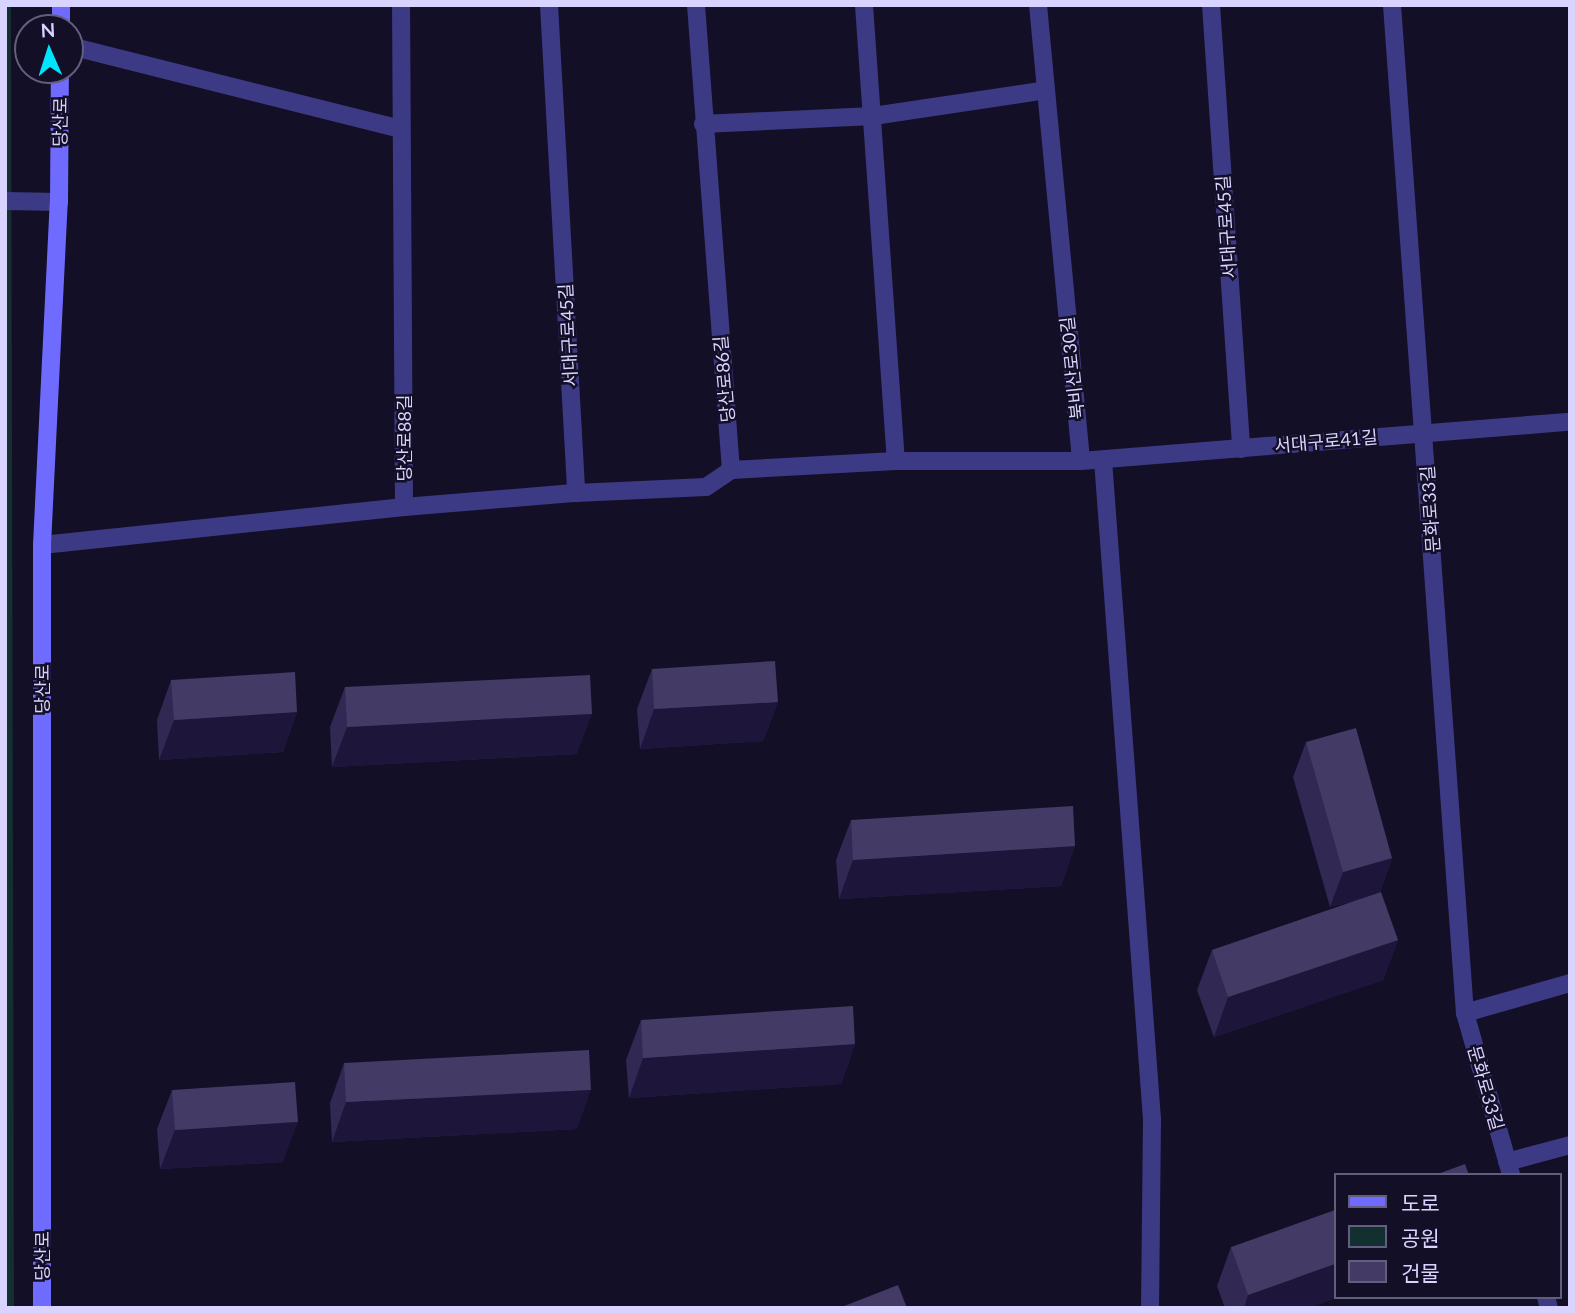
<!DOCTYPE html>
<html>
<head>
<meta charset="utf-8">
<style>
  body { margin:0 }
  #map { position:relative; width:1575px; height:1313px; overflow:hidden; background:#130f26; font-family:Lato,"Noto Sans KR",sans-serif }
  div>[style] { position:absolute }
  .green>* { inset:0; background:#12302f }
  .minor>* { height:18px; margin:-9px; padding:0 9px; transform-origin:9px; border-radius:9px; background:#3d3a85 }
  .secondary>* { height:18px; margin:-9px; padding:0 9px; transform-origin:9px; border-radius:9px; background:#6f6bff }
  .wall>* { inset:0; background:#312854 }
  .shaded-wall>* { inset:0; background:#1d163a }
  .building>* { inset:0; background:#433a66 }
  span { translate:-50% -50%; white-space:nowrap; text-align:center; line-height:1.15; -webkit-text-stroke:5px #130f26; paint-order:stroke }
  .street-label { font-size:18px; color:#d9d4ff }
  .frame { position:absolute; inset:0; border:7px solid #d9d4ff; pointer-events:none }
  .legend { position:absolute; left:1334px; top:1173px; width:228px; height:126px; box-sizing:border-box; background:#130f26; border:2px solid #625e7d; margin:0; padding:9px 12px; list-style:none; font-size:21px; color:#d9d4ff }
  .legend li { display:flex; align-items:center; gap:14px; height:35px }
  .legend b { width:35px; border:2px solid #625e7d }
  .north { position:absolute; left:14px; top:14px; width:70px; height:70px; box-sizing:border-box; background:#130f26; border:2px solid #625e7d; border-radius:50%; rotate:357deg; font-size:19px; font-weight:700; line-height:28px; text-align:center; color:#d9d4ff }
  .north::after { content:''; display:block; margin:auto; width:24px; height:32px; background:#00e5ff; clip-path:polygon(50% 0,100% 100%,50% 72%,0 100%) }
</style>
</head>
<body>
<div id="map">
  <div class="green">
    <i style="clip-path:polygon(5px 5px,11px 5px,14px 1308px,5px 1308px)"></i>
  </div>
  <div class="minor">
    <i style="left:549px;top:5px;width:489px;rotate:86.8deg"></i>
    <i style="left:696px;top:5px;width:466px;rotate:85.7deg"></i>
    <i style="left:864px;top:5px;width:457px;rotate:86deg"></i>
    <i style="left:1038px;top:5px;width:458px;rotate:84.6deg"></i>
    <i style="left:1211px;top:5px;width:445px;rotate:86.1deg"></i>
    <i style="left:1392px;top:5px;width:1011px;rotate:85.86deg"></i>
    <i style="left:1465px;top:1013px;width:168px;rotate:74.1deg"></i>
    <i style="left:70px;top:46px;width:341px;rotate:14.1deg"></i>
    <i style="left:703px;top:124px;width:170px;rotate:-2.7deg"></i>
    <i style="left:873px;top:116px;width:175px;rotate:-8.5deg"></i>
    <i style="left:5px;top:201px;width:54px;rotate:1.1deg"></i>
    <i style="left:1103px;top:460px;width:661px;rotate:85.75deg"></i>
    <i style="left:1152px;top:1119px;width:189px;rotate:90.6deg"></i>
    <i style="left:731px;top:470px;width:165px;rotate:-3.1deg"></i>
    <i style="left:896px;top:461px;width:185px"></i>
    <i style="left:1081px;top:461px;width:491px;rotate:-4.6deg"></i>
    <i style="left:404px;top:507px;width:173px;rotate:-4.7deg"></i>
    <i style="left:576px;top:493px;width:130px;rotate:-2.6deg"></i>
    <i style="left:706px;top:487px;width:30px;rotate:-34deg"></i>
    <i style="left:42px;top:545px;width:364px;rotate:-6deg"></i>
    <i style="left:404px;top:507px;width:502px;rotate:-90.34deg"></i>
    <i style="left:1465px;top:1013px;width:109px;rotate:-15.9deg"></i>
    <i style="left:1507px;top:1162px;width:65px;rotate:-15.1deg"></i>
    <i style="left:1546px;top:1297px;width:11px;rotate:75deg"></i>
  </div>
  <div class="secondary">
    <i style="left:61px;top:28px;width:23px;rotate:-90deg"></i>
    <i style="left:42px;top:1308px;width:763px;rotate:-90deg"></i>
    <i style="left:42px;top:545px;width:343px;rotate:-87.2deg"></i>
    <i style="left:59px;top:202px;width:132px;rotate:-89.6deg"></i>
  </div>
  <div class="wall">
    <i style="clip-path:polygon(652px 669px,778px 702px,763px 741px,640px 749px,637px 709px)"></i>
    <i style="clip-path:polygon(171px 680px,297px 712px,283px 752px,159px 760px,157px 720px)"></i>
    <i style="clip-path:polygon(345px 687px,577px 754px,332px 767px,330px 727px)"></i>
    <i style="clip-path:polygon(1306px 742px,1392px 858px,1380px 892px,1398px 940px,1383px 980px,1214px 1037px,1197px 990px,1212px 950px,1358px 900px,1330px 907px,1293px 777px)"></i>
    <i style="clip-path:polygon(851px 820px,1075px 846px,1061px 886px,839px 899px,836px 860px)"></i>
    <i style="clip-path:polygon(641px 1020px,855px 1044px,841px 1084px,629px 1098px,626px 1060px)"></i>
    <i style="clip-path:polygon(344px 1063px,577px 1129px,332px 1142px,330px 1103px)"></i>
    <i style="clip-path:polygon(172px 1090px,283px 1162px,160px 1169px,157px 1129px)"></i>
    <i style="clip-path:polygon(1231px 1247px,1335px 1297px,1338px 1297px,1308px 1308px,1225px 1308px,1217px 1286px)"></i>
  </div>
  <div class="shaded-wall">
    <i style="clip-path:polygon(778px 702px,763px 741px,640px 749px,654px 709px)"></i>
    <i style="clip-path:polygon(297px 712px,283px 752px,159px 760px,174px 720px)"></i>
    <i style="clip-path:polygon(592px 714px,577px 754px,332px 767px,347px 727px)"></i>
    <i style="clip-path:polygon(1075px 846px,1061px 886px,839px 899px,853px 860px)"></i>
    <i style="clip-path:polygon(1392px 858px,1379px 894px,1330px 907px,1343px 872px)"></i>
    <i style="clip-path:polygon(1398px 940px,1383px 980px,1214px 1037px,1228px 997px)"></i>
    <i style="clip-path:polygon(855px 1044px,841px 1084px,629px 1098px,643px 1058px)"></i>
    <i style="clip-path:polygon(591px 1090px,577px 1129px,332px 1142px,346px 1102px)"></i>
    <i style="clip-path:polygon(298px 1122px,283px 1162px,160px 1169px,175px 1130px)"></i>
    <i style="clip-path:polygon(1335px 1264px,1335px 1297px,1338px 1297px,1308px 1308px,1244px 1308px,1248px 1295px)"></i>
  </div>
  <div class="building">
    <i style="clip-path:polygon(775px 661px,778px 702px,654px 709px,652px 669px)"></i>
    <i style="clip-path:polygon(295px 672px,297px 712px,174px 720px,171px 680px)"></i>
    <i style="clip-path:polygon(590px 675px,592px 714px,347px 727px,345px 687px)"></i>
    <i style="clip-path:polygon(1356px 728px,1392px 858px,1343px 872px,1306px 742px)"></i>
    <i style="clip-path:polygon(1073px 806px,1075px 846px,853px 860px,851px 820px)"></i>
    <i style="clip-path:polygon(1381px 892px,1398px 940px,1228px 997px,1212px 950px)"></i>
    <i style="clip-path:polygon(853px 1006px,855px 1044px,643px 1058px,641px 1020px)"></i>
    <i style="clip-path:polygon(589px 1050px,591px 1090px,346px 1102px,344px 1063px)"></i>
    <i style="clip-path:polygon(295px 1082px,298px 1122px,175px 1130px,172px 1090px)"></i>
    <i style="clip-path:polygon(1465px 1164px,1469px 1175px,1435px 1175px)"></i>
    <i style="clip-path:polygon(1335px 1210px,1335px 1264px,1248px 1295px,1231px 1247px)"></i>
    <i style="clip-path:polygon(898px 1285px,907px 1308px,839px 1308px)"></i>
  </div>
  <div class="street-label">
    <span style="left:60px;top:122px;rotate:-89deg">당산로</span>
    <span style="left:1226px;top:227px;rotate:-94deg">서대구로45길</span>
    <span style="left:568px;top:335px;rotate:-93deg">서대구로45길</span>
    <span style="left:1072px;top:368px;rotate:-96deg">북비산로30길</span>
    <span style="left:724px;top:379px;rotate:-95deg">당산로86길</span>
    <span style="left:404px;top:438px;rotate:-90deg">당산로88길</span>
    <span style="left:1326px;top:441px;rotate:-5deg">서대구로41길</span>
    <span style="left:1430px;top:509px;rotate:-94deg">문화로33길</span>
    <span style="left:42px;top:689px;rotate:-90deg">당산로</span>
    <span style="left:1486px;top:1088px;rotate:74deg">문화로33길</span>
    <span style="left:42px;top:1256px;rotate:-90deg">당산로</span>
  </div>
  <div class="frame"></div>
  <ul class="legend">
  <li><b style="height:9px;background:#6f6bff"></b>도로</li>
  <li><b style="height:19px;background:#12302f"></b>공원</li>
  <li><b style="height:19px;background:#433a66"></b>건물</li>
  </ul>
  <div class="north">N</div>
</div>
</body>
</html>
